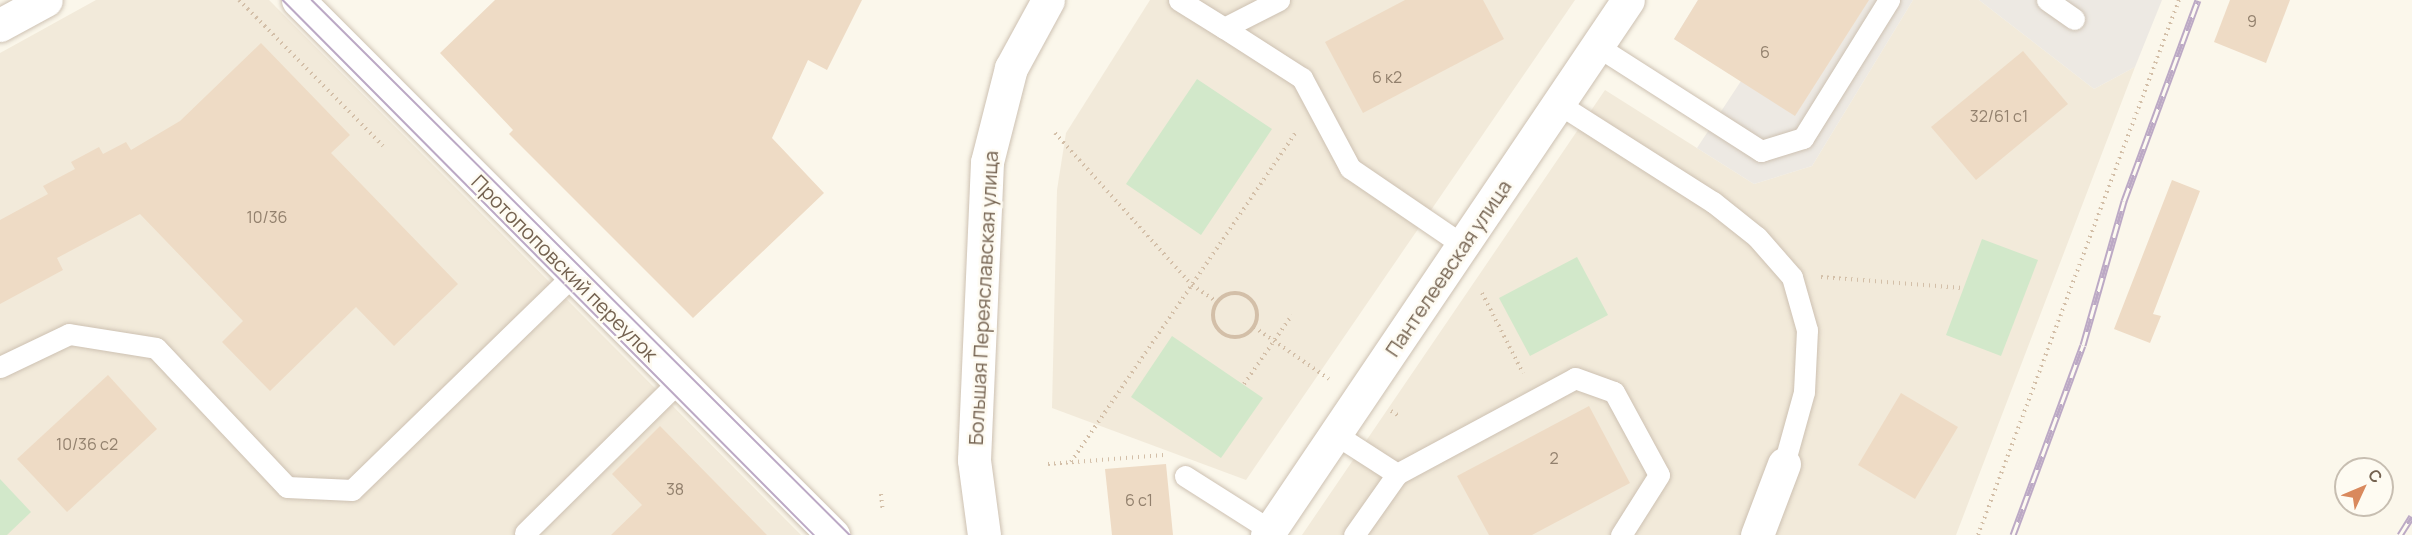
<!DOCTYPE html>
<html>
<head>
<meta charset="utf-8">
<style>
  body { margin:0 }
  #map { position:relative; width:2412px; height:535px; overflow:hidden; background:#fbf7eb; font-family:Manrope,sans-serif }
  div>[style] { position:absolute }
  .residential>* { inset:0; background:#f2eada }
  .industrial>* { inset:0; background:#ede9e3 }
  .green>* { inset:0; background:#d2e8ca }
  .building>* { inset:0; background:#eedbc5 }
  .path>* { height:4px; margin-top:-2px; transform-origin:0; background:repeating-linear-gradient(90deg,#d3bfa8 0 1.5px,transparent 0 6px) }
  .path>.ring { margin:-2px; padding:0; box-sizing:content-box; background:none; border:4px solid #d3bfa8; border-radius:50% }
  .roads { filter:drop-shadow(0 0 2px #cdc1b2) drop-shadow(0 0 2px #cdc1b2) }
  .service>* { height:21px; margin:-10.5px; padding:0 10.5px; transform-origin:10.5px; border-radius:10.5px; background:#fff }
  .minor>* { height:33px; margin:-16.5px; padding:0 16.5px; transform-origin:16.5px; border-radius:16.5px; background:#fff }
  .tertiary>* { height:33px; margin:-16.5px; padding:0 16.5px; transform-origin:16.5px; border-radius:16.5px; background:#fff }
  .secondary>* { height:33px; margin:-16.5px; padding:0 16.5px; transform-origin:16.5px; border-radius:16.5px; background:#fff }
  .tram>* { height:1.5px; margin:-0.75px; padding:0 0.75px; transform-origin:0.75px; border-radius:0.75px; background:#bca9c5 }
  .rail>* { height:7px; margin-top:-3.5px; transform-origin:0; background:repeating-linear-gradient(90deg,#fefbf2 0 14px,#bca9c5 0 28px); box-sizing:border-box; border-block:2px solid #bca9c5 }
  span { translate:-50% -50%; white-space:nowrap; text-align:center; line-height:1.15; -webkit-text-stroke:5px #fefbf2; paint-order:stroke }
  .number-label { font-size:16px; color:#92806d }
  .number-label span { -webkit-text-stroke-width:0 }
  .street-label { font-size:20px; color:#746250 }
  .north { position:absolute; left:2334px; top:457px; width:60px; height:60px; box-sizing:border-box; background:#fefbf2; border:2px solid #c7beb1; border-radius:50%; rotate:46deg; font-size:16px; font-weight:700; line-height:24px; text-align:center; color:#746250 }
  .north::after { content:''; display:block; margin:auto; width:21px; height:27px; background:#d9895d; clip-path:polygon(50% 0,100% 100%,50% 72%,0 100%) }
</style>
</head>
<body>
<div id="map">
  <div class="residential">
    <i style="clip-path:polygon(96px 0,269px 0,801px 535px,0 535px,0 53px)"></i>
    <i style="clip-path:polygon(1150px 0,1575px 0,1246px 480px,1052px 408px,1057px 190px,1066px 133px)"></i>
    <i style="clip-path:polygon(1913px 0,1979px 0,2094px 89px,2135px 67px,1956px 535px,1302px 535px,1605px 90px,1754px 184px,1812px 166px)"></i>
  </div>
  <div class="industrial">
    <i style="clip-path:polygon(1698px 0,1913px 0,1812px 166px,1754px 184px,1697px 148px,1741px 81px,1674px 39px)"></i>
    <i style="clip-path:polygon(1979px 0,2162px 0,2135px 67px,2094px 89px)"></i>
  </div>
  <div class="green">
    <i style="clip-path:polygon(1197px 79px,1272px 129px,1201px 235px,1126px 184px)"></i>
    <i style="clip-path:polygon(1982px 239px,2038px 260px,2001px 356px,1946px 335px)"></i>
    <i style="clip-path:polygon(1577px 257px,1608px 315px,1530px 356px,1499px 298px)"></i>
    <i style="clip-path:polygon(1172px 336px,1263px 398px,1221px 458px,1131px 397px)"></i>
    <i style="clip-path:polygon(0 479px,31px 512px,7px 535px,0 535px)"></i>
  </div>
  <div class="building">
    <i style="clip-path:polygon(495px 0,862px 0,827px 70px,808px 60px,772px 138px,824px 193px,693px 318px,509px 134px,513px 130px,440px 53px)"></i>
    <i style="clip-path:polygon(1405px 0,1483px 0,1504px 39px,1363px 113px,1325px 42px)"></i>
    <i style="clip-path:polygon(1698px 0,1869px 0,1795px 116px,1674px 39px)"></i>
    <i style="clip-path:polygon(2230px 0,2290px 0,2266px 63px,2214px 42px)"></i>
    <i style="clip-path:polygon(261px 43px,350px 135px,331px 153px,458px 284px,394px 346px,356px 307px,270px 391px,222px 342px,243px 321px,140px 214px,57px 258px,63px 270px,0 304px,0 220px,48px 194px,43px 186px,75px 169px,71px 162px,99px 147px,103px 154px,126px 142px,131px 150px,180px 121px)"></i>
    <i style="clip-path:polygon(2023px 51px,2068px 104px,1976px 180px,1931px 127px)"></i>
    <i style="clip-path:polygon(2172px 180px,2200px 191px,2153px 314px,2161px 316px,2150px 343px,2114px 329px)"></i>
    <i style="clip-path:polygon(108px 375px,157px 429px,67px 512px,17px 459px)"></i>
    <i style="clip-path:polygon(1901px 393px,1958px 427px,1915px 499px,1858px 465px)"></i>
    <i style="clip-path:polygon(1589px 406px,1630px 483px,1532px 535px,1489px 535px,1457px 476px)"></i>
    <i style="clip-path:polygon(660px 426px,767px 535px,611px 535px,642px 505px,612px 474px)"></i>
    <i style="clip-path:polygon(1166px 464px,1173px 535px,1112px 535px,1105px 469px)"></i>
  </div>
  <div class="path">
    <i style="left:239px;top:0;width:205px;rotate:45.4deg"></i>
    <i style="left:1055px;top:133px;width:205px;rotate:48deg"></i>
    <i style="left:1192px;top:285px;width:30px;rotate:34deg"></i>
    <i style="left:1821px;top:277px;width:143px;rotate:4.4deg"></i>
    <i style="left:1482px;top:293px;width:90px;rotate:62.9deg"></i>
    <i class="ring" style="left:1213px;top:293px;width:40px;height:40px"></i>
    <i style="left:1254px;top:327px;width:91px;rotate:34.7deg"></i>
    <i style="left:1244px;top:384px;width:84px;rotate:-55.2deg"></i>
    <i style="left:1391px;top:411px;width:9px;rotate:32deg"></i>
    <i style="left:1071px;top:462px;width:401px;rotate:-55.7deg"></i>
    <i style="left:1048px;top:464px;width:116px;rotate:-4.4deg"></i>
    <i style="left:881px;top:494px;width:18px;rotate:84deg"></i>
    <i style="left:1978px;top:535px;width:572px;rotate:-69.41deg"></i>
  </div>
  <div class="roads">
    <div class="service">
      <i style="left:1179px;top:0;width:53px;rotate:31.9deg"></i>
      <i style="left:1224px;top:28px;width:62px;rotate:-27deg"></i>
      <i style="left:2047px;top:0;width:33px;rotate:35deg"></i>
      <i style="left:1224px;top:28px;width:93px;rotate:32.7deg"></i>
      <i style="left:1302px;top:78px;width:102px;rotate:61.9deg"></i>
      <i style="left:1350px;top:168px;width:137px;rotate:34.3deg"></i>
      <i style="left:1597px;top:46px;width:195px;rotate:32.6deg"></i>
      <i style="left:1761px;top:151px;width:44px;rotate:-17.2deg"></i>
      <i style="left:1803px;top:138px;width:163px;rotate:-58.1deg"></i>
      <i style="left:1559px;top:104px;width:183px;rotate:32.5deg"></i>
      <i style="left:1713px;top:202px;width:56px;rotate:38.5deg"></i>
      <i style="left:1757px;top:237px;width:53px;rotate:48.8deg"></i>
      <i style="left:1792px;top:277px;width:55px;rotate:74.2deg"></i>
      <i style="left:1807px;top:330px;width:62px;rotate:92.8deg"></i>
      <i style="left:1804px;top:392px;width:75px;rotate:105.5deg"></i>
      <i style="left:0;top:367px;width:76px;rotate:-25.6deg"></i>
      <i style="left:69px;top:334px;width:88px;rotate:9.1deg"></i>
      <i style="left:156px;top:348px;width:191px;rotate:46.7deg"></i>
      <i style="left:287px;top:487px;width:65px;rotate:2.6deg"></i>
      <i style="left:352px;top:490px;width:307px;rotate:-44.2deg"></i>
      <i style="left:1335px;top:434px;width:74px;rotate:32.8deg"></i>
      <i style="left:1185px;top:476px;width:101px;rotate:32.4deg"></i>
      <i style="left:525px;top:533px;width:215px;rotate:-44.6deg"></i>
      <i style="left:1354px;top:535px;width:75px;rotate:-54.8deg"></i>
      <i style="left:1397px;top:474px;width:202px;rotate:-28.3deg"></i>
      <i style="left:1575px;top:378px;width:41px;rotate:19.7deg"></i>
      <i style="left:1614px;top:392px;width:94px;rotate:61.5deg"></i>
      <i style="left:1659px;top:475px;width:71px;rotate:122.3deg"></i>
    </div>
    <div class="minor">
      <i style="left:1267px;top:535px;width:645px;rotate:-55.99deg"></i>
      <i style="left:1757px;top:535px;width:76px;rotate:-69.2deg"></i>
    </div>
    <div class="tertiary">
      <i style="left:298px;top:0;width:757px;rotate:45deg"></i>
      <i style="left:0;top:25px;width:52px;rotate:-28.5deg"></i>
    </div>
    <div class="secondary">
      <i style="left:984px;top:535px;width:76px;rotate:-97.6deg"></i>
      <i style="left:974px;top:460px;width:298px;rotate:-87.5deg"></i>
      <i style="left:987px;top:162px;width:97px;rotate:-75.7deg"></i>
      <i style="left:1011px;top:68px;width:77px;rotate:-61.4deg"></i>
    </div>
  </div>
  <div class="tram">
    <i style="left:283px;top:0;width:754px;rotate:45.21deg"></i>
    <i style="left:312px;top:0;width:759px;rotate:44.84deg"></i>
  </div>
  <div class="rail">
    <i style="left:2013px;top:535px;width:202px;rotate:-69.8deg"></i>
    <i style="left:2083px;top:345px;width:150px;rotate:-74.1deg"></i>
    <i style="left:2124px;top:201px;width:214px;rotate:-69.8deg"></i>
    <i style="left:2400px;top:535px;width:22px;rotate:-58deg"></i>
  </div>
  <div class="number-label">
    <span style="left:2252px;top:21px">9</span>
    <span style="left:1765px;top:52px">6</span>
    <span style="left:1387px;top:77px">6 к2</span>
    <span style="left:1999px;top:116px">32/61 с1</span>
    <span style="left:267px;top:217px">10/36</span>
    <span style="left:87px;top:444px">10/36 с2</span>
    <span style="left:1554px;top:458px">2</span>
    <span style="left:675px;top:489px">38</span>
    <span style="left:1139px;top:500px">6 с1</span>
  </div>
  <div class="street-label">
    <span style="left:565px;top:268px;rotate:45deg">Протопоповский переулок</span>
    <span style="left:1448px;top:268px;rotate:-56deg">Пантелеевская улица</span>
    <span style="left:983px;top:298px;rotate:-87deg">Большая Переяславская улица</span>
  </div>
  <div class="north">С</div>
</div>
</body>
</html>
